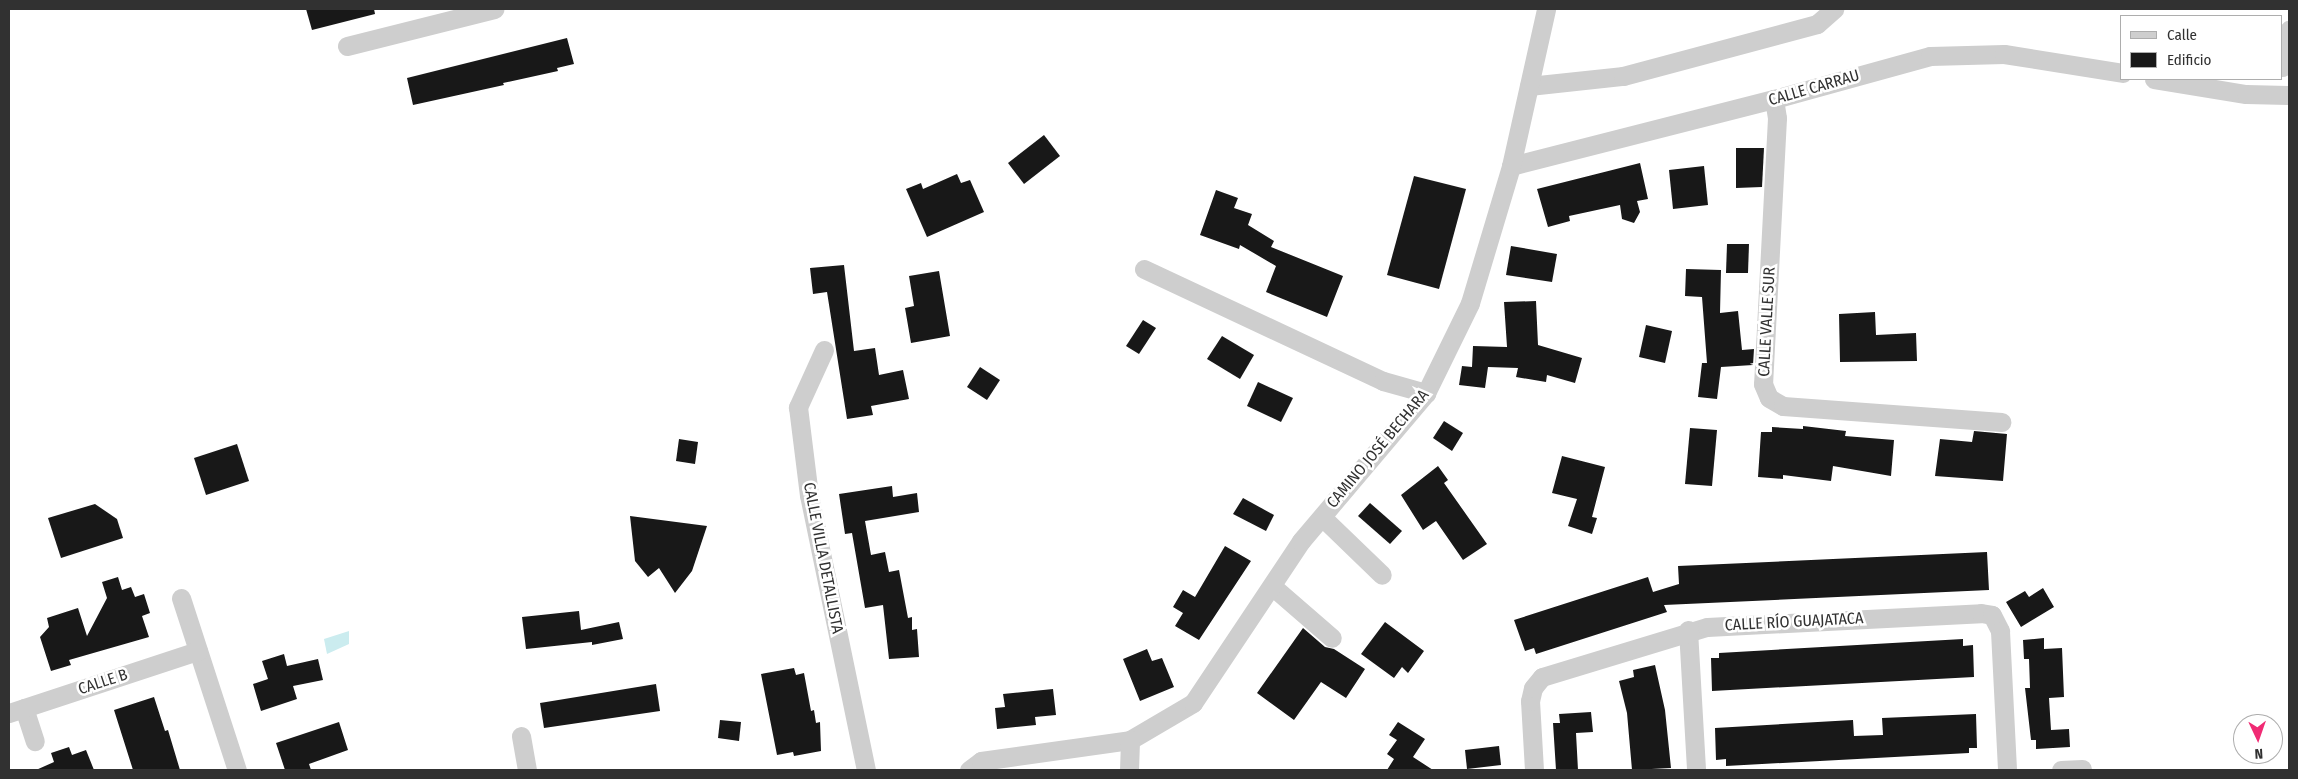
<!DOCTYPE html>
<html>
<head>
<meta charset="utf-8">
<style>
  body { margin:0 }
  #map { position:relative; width:2298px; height:779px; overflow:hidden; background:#fff; font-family:"Fira Sans Condensed",sans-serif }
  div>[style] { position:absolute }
  .water>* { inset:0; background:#cbecef }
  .building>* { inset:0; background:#181818 }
  .minor>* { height:19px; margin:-9.5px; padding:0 9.5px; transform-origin:9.5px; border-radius:9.5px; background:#cecece }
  span { translate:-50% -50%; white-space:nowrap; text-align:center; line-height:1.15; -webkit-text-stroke:5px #fff; paint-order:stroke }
  .street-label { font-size:16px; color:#313131 }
  .frame { position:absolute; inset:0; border:10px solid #313131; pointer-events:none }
  .legend { position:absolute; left:2120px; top:15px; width:162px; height:65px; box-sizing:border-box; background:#fff; border:1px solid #adadad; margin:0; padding:6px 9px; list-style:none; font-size:15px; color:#313131 }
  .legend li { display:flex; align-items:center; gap:10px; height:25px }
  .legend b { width:25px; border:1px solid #adadad }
  .north { position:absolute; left:2233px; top:714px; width:50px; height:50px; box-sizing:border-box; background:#fff; border:1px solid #adadad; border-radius:50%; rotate:177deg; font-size:14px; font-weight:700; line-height:20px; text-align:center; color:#313131 }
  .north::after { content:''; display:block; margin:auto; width:18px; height:22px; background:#f02b74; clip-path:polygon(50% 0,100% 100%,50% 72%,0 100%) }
</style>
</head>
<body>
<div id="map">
  <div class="water">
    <i style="clip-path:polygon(349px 631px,349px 644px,327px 654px,324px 639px)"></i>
  </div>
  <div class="building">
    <i style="clip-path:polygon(306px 9px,374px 9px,375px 14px,312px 30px)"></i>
    <i style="clip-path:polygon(567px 38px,574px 64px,557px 68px,558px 71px,503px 83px,504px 85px,413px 105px,407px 78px)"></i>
    <i style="clip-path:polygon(1044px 135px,1060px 156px,1024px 184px,1008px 163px)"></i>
    <i style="clip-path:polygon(1736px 148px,1764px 148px,1762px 187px,1736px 188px)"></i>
    <i style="clip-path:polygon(1640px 163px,1648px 199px,1637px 201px,1640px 212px,1634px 223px,1622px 219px,1620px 205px,1569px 216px,1570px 221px,1548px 227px,1537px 189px)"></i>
    <i style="clip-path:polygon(1704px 166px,1708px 205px,1673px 209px,1669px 170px)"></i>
    <i style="clip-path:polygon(957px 174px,961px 183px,970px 180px,984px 212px,927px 237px,906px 189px,921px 183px,923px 189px)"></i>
    <i style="clip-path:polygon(1414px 176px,1466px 189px,1439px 289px,1387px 275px)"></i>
    <i style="clip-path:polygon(1216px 190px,1238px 198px,1234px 208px,1252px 214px,1248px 225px,1274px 241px,1271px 247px,1343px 276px,1327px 317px,1266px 292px,1276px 266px,1240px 245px,1239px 249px,1200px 235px)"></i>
    <i style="clip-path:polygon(1727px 244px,1749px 244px,1748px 273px,1726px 273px)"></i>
    <i style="clip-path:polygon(1511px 246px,1557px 254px,1552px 282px,1506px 275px)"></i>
    <i style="clip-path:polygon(844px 265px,854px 351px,875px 348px,879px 375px,903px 370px,909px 399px,871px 406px,873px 415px,847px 419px,827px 292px,813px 294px,810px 268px)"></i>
    <i style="clip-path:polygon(1686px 269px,1721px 270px,1720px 313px,1738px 311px,1742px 350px,1754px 349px,1753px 365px,1721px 367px,1717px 399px,1698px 397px,1702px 363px,1707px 363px,1702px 297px,1685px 296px)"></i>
    <i style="clip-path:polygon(939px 271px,950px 336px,911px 343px,905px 308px,914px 306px,909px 276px)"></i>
    <i style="clip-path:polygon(1536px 301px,1538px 345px,1582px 358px,1575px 383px,1547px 375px,1546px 382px,1516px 377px,1518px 368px,1488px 367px,1485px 388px,1459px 385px,1462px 366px,1472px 367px,1473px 346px,1507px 347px,1504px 302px)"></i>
    <i style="clip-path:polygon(1875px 312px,1876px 335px,1916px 333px,1917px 361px,1840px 362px,1839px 314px)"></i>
    <i style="clip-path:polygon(1143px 320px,1156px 328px,1139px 354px,1126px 346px)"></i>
    <i style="clip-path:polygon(1646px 325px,1672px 331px,1665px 363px,1639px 357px)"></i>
    <i style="clip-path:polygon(1222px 336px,1254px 355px,1240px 379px,1207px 359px)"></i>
    <i style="clip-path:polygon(980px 367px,1000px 380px,987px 400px,967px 387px)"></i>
    <i style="clip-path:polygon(1258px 382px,1293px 398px,1281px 422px,1247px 406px)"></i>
    <i style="clip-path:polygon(1444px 421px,1463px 433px,1452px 451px,1433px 438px)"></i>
    <i style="clip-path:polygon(1803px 426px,1846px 431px,1845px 436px,1894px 440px,1891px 476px,1833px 466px,1831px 481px,1783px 475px,1783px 479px,1758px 477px,1761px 432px,1772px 432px,1772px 427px,1803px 429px)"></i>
    <i style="clip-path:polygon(1690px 428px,1717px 430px,1712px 486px,1685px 484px)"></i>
    <i style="clip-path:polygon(1974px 431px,2007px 434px,2003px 481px,1935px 476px,1940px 439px,1972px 442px)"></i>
    <i style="clip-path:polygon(679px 439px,698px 442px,695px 464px,676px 461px)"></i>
    <i style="clip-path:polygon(237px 444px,249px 481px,206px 495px,194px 458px)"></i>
    <i style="clip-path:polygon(1562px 456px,1605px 467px,1592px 517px,1597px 518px,1592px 534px,1568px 526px,1577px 499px,1552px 493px)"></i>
    <i style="clip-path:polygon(1438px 466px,1448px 480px,1444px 483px,1487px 544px,1463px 560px,1436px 521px,1423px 530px,1401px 495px)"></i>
    <i style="clip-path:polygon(892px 486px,893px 497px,917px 493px,919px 512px,865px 521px,871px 555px,885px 552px,889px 572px,899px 570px,908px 618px,912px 617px,912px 630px,917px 629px,919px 657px,889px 659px,883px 605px,865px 608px,852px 533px,845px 534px,839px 494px)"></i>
    <i style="clip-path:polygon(1243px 498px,1274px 515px,1266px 531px,1233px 514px)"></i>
    <i style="clip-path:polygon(1370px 503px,1402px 531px,1390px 544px,1358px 516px)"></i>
    <i style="clip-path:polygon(95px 504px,117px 519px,123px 538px,61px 558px,48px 518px)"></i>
    <i style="clip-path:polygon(630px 516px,707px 526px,692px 571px,675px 593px,659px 568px,648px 577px,635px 561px)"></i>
    <i style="clip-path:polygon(1225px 546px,1251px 561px,1199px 640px,1175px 626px,1183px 613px,1173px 607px,1183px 590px,1195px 597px)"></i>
    <i style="clip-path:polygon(1987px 552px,1989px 590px,1664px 605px,1667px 612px,1536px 654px,1534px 648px,1525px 651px,1514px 620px,1648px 577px,1653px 592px,1679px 584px,1678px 566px)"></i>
    <i style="clip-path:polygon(118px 577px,122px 590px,131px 587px,135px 597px,144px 594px,150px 613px,142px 616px,149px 637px,69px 660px,71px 665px,51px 671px,40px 637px,49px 627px,47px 618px,78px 608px,87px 636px,107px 598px,102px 582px)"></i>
    <i style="clip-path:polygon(2043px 588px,2054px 607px,2021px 627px,2006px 602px,2025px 591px,2029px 597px)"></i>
    <i style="clip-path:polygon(579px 611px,581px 630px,619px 622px,623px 639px,592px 645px,592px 642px,526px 649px,522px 617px)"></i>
    <i style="clip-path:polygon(1385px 622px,1424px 651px,1408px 673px,1402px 667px,1394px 678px,1361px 654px)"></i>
    <i style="clip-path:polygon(1303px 628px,1325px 647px,1334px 649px,1365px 669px,1346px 698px,1321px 682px,1294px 720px,1257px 693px)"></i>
    <i style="clip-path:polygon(2044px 638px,2044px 649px,2062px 648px,2064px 697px,2049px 698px,2051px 730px,2069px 729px,2070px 747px,2036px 749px,2036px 740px,2031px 740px,2025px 688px,2030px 688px,2029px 659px,2024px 659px,2023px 640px)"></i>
    <i style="clip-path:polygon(1963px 639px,1963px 646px,1973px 645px,1974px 677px,1712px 691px,1711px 658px,1719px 658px,1719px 653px)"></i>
    <i style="clip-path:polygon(1147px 649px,1152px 661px,1162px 658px,1174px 687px,1140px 701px,1123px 659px)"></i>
    <i style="clip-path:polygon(284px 654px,287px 666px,318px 659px,323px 680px,293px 686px,297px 699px,261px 711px,253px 684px,268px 679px,262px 661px)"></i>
    <i style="clip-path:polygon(1655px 665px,1665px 710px,1671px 768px,1632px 770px,1627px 713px,1619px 681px,1634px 677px,1633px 670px)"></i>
    <i style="clip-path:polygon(794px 668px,796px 675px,804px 673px,811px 711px,814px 710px,816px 723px,820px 722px,821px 751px,794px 756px,793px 752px,777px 755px,761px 674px)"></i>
    <i style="clip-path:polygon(656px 684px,660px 711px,544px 728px,540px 703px)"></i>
    <i style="clip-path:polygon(1053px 689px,1056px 715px,1035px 717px,1036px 725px,997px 729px,995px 708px,1005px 707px,1003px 694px)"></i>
    <i style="clip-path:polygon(154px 697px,165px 731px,168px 730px,180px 770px,133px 770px,114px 710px)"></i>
    <i style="clip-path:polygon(1591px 712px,1593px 732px,1576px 733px,1578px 770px,1556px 770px,1553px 723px,1560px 723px,1559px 714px)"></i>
    <i style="clip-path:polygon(1976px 714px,1977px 748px,1969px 748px,1969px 753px,1726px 766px,1726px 759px,1716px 760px,1715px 728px,1853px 720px,1854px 736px,1883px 735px,1882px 718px)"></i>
    <i style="clip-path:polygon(720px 720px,741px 722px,739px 741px,718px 738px)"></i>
    <i style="clip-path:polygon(339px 722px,348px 750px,309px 764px,311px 770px,285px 770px,276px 743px)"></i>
    <i style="clip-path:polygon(1398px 722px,1425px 739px,1413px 757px,1433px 770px,1387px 770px,1394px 759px,1387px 754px,1397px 740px,1389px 735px)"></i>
    <i style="clip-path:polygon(1499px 746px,1501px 765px,1467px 769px,1465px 750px)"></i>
    <i style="clip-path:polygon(69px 747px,72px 755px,86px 750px,94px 770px,36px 770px,54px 762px,51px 753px)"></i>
  </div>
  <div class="minor">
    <i style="left:347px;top:46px;width:152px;rotate:-14.1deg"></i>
    <i style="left:2282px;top:67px;width:38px;rotate:-79deg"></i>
    <i style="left:2154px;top:79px;width:93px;rotate:9.3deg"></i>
    <i style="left:2246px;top:94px;width:43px;rotate:1.3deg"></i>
    <i style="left:1529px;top:86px;width:95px;rotate:-6.1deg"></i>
    <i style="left:1623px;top:76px;width:201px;rotate:-15deg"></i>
    <i style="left:1817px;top:24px;width:23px;rotate:-41deg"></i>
    <i style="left:1774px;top:99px;width:19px;rotate:81deg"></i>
    <i style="left:1777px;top:118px;width:266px;rotate:93deg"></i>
    <i style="left:1763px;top:384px;width:15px;rotate:67deg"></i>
    <i style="left:1769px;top:398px;width:16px;rotate:30deg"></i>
    <i style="left:1783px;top:406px;width:219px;rotate:4.2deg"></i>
    <i style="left:1511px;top:166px;width:271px;rotate:-14.3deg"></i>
    <i style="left:1774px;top:99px;width:162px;rotate:-15.4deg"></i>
    <i style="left:1930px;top:56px;width:74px;rotate:-1.5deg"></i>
    <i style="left:2004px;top:54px;width:120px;rotate:9.1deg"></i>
    <i style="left:1144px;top:269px;width:264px;rotate:25.1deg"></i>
    <i style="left:1383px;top:381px;width:45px;rotate:15.6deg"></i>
    <i style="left:824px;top:350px;width:63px;rotate:114.5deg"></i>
    <i style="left:798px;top:407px;width:89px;rotate:82.9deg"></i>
    <i style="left:809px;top:495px;width:281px;rotate:78.3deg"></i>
    <i style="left:1322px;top:517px;width:83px;rotate:44deg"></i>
    <i style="left:1272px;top:586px;width:79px;rotate:40.9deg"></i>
    <i style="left:181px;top:598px;width:181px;rotate:72deg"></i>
    <i style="left:1688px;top:630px;width:140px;rotate:86.7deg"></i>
    <i style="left:24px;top:708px;width:35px;rotate:72deg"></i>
    <i style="left:9px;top:713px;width:199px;rotate:-18.2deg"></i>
    <i style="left:521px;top:736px;width:35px;rotate:80deg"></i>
    <i style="left:969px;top:770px;width:15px;rotate:-37deg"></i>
    <i style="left:981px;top:761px;width:150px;rotate:-8deg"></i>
    <i style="left:1130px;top:740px;width:73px;rotate:-30.4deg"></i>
    <i style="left:1193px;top:703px;width:195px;rotate:-56.3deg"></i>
    <i style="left:1301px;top:541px;width:194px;rotate:-49.8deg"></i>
    <i style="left:1426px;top:393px;width:100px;rotate:-63.9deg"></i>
    <i style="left:1470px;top:303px;width:143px;rotate:-73.3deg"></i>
    <i style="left:1511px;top:166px;width:161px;rotate:-77.4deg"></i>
    <i style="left:1129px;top:770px;width:30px;rotate:-88deg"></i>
    <i style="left:1534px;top:770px;width:69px;rotate:-93.3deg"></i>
    <i style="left:1530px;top:701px;width:13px;rotate:-77deg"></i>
    <i style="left:1533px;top:688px;width:14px;rotate:-51deg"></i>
    <i style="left:1542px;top:677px;width:172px;rotate:-16.9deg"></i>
    <i style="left:1707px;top:627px;width:274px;rotate:-2.9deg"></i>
    <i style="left:1981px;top:613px;width:11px;rotate:10deg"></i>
    <i style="left:1992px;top:615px;width:18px;rotate:63deg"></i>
    <i style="left:2000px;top:631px;width:139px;rotate:87.1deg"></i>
    <i style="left:2061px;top:770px;width:21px;rotate:-3deg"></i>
  </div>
  <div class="street-label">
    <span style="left:1814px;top:88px;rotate:-16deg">CALLE CARRAU</span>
    <span style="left:1767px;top:322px;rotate:-87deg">CALLE VALLE SUR</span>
    <span style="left:1378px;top:449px;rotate:-50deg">CAMINO JOSÉ BECHARA</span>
    <span style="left:823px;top:558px;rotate:79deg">CALLE VILLA DETALLISTA</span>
    <span style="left:1794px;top:622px;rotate:-3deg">CALLE RÍO GUAJATACA</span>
    <span style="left:103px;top:682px;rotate:-18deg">CALLE B</span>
  </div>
  <div class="frame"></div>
  <ul class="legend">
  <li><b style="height:6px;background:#cecece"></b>Calle</li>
  <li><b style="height:14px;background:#181818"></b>Edificio</li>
  </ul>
  <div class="north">N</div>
</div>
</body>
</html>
